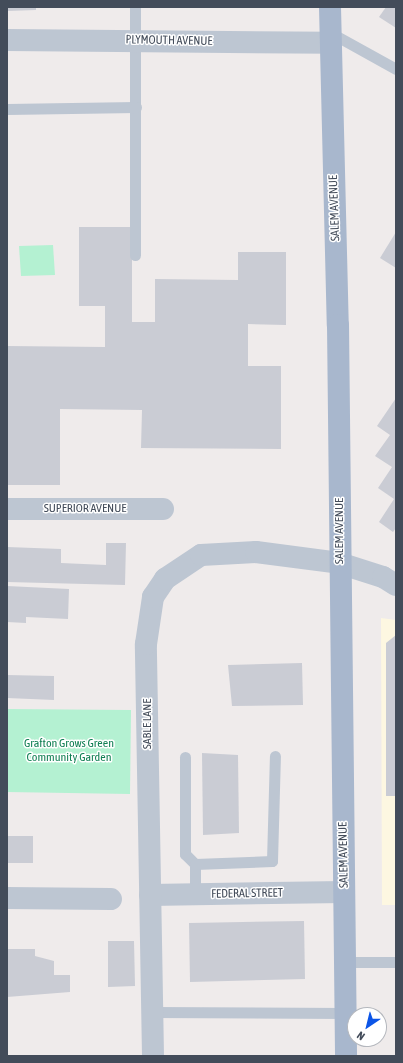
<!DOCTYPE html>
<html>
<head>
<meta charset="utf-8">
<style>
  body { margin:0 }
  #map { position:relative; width:403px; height:1063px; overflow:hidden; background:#efebeb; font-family:"Asap Condensed",sans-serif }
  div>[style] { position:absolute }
  .commercial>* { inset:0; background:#fdf7e1 }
  .green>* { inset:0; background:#b4f1d2 }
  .building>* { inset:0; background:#caccd4 }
  .lane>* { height:11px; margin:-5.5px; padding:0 5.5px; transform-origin:5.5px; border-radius:5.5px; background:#bdc6d2 }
  .street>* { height:22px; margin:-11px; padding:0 11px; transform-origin:11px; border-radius:11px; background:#bdc6d2 }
  .primary>* { height:22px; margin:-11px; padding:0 11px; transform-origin:11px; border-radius:11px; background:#a8b7cd }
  span { translate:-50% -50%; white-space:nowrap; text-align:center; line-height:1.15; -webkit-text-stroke:3px #fff; paint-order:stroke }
  .street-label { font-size:12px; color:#434c5a }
  .park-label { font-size:12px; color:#107f53 }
  .frame { position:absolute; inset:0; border:8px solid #434c5a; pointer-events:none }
  .north { position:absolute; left:347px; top:1007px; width:40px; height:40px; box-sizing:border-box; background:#fff; border:1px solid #b4b7bd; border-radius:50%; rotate:215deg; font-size:11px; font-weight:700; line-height:16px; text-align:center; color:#434c5a }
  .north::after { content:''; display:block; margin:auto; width:14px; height:18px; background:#0c55e7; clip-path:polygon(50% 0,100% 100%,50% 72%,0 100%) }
</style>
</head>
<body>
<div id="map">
  <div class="commercial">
    <i style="clip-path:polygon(381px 618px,396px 620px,396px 905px,382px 905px)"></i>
  </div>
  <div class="green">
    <i style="clip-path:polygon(53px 245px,55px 275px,21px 276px,19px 246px)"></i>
    <i style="clip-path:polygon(7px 709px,131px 710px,130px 794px,7px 792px)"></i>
  </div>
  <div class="building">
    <i style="clip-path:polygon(7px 7px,36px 7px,36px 10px,7px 11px)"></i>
    <i style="clip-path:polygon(386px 7px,396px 7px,396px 28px,379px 17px)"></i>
    <i style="clip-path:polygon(79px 227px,132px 227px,132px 322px,155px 322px,155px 279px,238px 280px,238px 252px,286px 252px,286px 325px,248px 324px,248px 366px,281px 366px,281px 449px,141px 448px,142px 410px,60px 409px,60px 485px,7px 485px,7px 346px,105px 347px,105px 306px,79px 306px)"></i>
    <i style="clip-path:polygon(396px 232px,396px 268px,380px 258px)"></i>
    <i style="clip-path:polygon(396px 398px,396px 528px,393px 532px,379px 522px,394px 499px,378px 488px,392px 467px,375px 456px,390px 435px,377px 426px)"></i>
    <i style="clip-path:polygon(106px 543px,126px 543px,125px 585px,7px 582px,7px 547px,61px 549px,61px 563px,106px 565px)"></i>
    <i style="clip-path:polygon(7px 586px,69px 589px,68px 619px,26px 617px,26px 623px,7px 622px)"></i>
    <i style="clip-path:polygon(396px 635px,396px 796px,386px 796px,386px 643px)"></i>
    <i style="clip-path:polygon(302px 663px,303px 705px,232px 706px,228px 665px)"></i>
    <i style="clip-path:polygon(7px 675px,54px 676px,54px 700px,7px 698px)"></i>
    <i style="clip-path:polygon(202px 753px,238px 755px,239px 833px,203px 835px)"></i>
    <i style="clip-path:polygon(7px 836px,33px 836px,33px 863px,7px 863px)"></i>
    <i style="clip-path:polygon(304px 921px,305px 979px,190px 982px,189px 923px)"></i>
    <i style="clip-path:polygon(108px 941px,134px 941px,135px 986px,108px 987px)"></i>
    <i style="clip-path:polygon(7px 949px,35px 949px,35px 956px,54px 961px,54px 975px,70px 975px,70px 992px,7px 997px)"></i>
  </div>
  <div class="lane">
    <i style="left:135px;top:7px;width:248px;rotate:90deg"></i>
    <i style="left:331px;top:33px;width:74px;rotate:29deg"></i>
    <i style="left:7px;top:109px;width:129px;rotate:-0.9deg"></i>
    <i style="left:185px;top:757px;width:97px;rotate:90deg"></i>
    <i style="left:185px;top:854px;width:14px;rotate:45deg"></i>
    <i style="left:195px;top:895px;width:31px;rotate:-90deg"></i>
    <i style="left:195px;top:864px;width:77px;rotate:-2.2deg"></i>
    <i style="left:272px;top:861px;width:105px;rotate:-88.4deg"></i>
    <i style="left:345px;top:962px;width:51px"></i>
    <i style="left:152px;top:1012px;width:193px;rotate:0.3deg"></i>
  </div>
  <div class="street">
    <i style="left:7px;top:40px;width:324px;rotate:0.5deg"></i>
    <i style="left:7px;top:509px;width:156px"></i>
    <i style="left:150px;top:895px;width:194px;rotate:-0.9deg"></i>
    <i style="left:7px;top:898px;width:104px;rotate:0.6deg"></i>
    <i style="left:153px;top:1056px;width:412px;rotate:-91deg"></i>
    <i style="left:146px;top:644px;width:48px;rotate:-81.5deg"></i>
    <i style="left:153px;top:597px;width:22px;rotate:-56deg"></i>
    <i style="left:165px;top:579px;width:43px;rotate:-33.7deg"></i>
    <i style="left:201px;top:555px;width:55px;rotate:-3.1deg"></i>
    <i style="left:256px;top:552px;width:84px;rotate:7.5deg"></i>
    <i style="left:339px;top:563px;width:46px;rotate:17.7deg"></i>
    <i style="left:383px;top:577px;width:15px;rotate:32deg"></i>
  </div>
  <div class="primary">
    <i style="left:330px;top:7px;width:318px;rotate:88.6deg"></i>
    <i style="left:338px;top:325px;width:731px;rotate:89.37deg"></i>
  </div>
  <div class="street-label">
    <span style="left:169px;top:41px;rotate:1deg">PLYMOUTH AVENUE</span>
    <span style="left:335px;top:208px;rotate:-92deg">SALEM AVENUE</span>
    <span style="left:85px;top:509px">SUPERIOR AVENUE</span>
    <span style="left:340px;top:531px;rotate:-90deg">SALEM AVENUE</span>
    <span style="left:148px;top:724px;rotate:-90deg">SABLE LANE</span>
    <span style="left:344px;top:855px;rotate:-91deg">SALEM AVENUE</span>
    <span style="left:247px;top:894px;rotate:-1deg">FEDERAL STREET</span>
  </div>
  <div class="park-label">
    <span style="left:69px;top:751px">Grafton Grows Green<br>Community Garden</span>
  </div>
  <div class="frame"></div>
  <div class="north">N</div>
</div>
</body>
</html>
